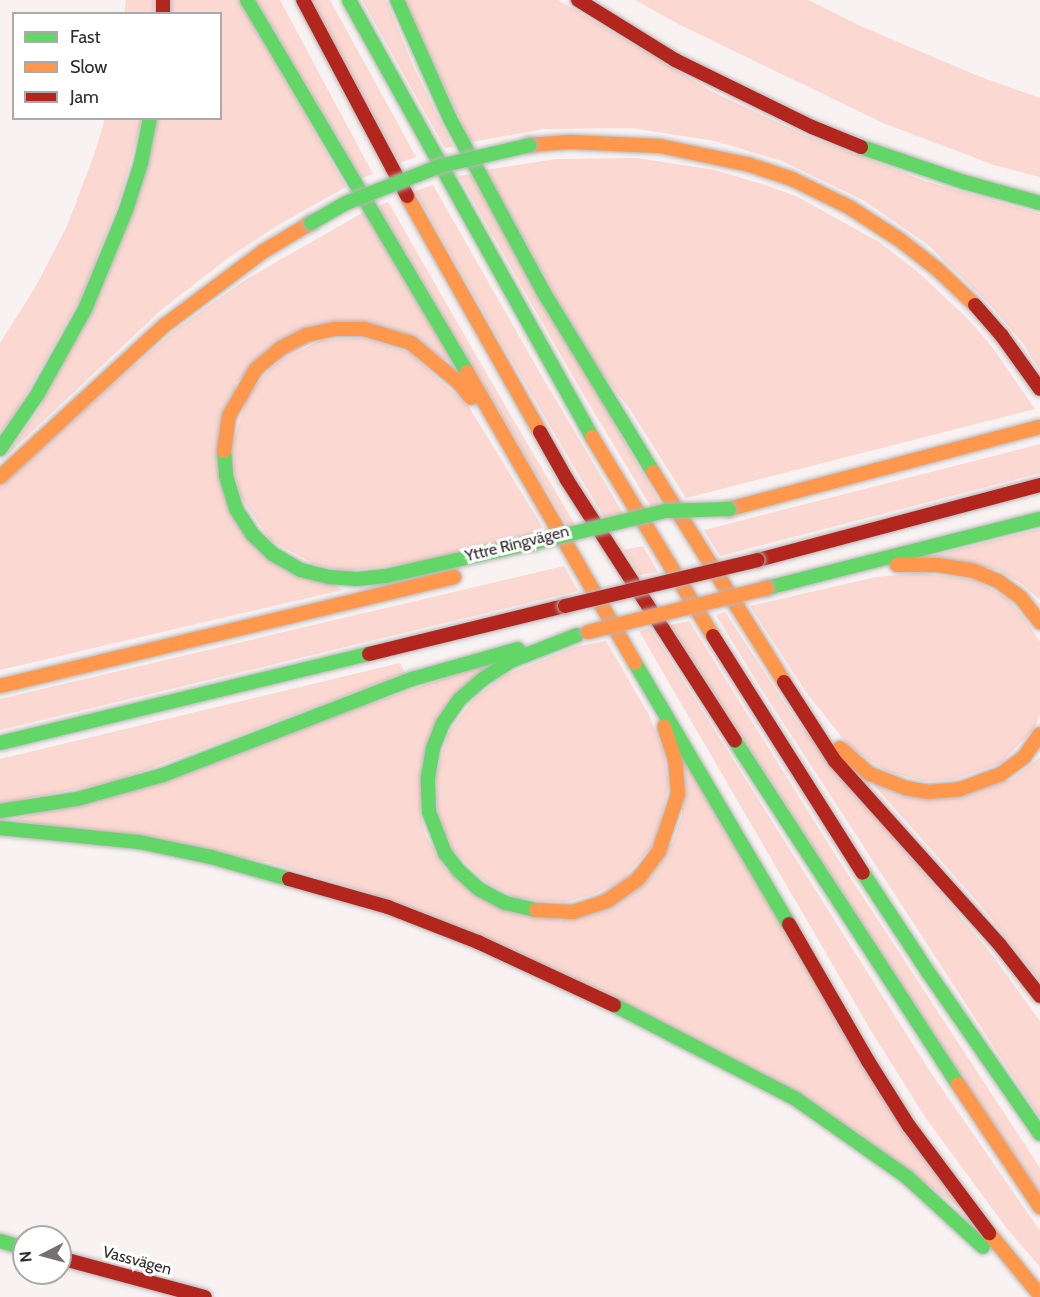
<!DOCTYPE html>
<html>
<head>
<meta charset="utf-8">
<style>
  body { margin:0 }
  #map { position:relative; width:1040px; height:1297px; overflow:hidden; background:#f8f3f2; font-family:Cabin,sans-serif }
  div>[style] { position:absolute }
  .green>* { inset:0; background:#fbd8d1 }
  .roads { filter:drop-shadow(0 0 2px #b8b4b4) drop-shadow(0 0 2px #b8b4b4) }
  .fast>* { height:14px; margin:-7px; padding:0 7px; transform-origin:7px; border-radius:7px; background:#63d668 }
  .slow>* { height:14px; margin:-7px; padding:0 7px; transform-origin:7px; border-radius:7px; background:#ff974d }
  .jam>* { height:14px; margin:-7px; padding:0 7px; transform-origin:7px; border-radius:7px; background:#b3261e }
  .bridges { filter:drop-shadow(0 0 2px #b8b4b4) drop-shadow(0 0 2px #b8b4b4) }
  .fast-bridge>* { height:14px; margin:-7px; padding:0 7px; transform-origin:7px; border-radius:7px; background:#63d668 }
  .slow-bridge>* { height:14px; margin:-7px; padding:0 7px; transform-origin:7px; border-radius:7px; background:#ff974d }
  .jam-bridge>* { height:14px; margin:-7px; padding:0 7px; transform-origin:7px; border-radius:7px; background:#b3261e }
  span { translate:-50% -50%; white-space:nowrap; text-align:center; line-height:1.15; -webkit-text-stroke:6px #fff; paint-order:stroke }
  .street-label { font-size:16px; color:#2e2b2a }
  .legend { position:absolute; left:12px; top:12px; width:210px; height:108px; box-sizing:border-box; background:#fff; border:2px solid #abaaaa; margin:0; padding:8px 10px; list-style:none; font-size:18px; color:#2e2b2a }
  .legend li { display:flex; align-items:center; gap:12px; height:30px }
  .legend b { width:30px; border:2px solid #abaaaa }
  .north { position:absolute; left:12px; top:1225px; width:60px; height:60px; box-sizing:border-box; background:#fff; border:2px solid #abaaaa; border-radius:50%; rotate:264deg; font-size:16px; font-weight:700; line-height:24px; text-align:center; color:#2e2b2a }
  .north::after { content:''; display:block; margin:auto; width:21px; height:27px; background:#757170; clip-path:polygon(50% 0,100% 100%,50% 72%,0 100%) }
</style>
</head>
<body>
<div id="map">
  <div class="green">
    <i style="clip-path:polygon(126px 0,154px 0,153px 13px,124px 14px)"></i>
    <i style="clip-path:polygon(171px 0,239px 0,346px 187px,278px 225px,228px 258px,161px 310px,6px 456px,40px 408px,158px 119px,220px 118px,220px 14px,171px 13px)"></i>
    <i style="clip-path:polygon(256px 0,280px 0,373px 174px,362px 178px)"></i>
    <i style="clip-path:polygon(310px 0,330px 0,416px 157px,400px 163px)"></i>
    <i style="clip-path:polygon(362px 0,386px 0,414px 68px,453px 147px,445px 148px)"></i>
    <i style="clip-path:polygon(403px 0,558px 0,711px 91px,802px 134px,925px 181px,1040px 214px,1040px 371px,1022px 342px,991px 306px,927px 244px,863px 200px,782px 161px,715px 141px,631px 128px,544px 129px,471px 142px)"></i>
    <i style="clip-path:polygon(635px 0,809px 0,863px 27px,978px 76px,1040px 98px,1040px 177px,994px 165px,883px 123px,680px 25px)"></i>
    <i style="clip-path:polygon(105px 119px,142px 119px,120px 198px,82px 295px,16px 412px,0 433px,0 343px,36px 286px,67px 226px,95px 152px)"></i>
    <i style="clip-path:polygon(637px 158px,714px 170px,759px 183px,796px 196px,879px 242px,918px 272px,970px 321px,992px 347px,1035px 409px,686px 498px,630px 409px,593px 362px,485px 170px,556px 159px)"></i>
    <i style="clip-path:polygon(470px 174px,661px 505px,651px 507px,579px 387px,459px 176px)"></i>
    <i style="clip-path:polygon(433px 185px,544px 380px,624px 515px,605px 519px,501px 343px,415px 191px)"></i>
    <i style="clip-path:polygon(388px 202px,511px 416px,576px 526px,568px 527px,378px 206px)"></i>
    <i style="clip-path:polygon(364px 212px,453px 363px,354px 321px,236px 382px,231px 517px,342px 590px,0 670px,0 484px,175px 330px,245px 280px)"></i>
    <i style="clip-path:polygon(364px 338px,410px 353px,469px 407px,546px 533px,424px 562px,343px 571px,314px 564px,270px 540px,241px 497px,234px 472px,233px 443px,247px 398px,265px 374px,282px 359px,321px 340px)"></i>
    <i style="clip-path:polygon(1040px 444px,1040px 473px,720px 556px,704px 530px)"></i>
    <i style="clip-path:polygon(1040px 529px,1040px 600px,1022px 584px,998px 570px,928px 557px)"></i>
    <i style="clip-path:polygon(643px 546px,658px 572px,640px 575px,624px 550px)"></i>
    <i style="clip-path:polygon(564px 566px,578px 591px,0 730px,0 699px)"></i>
    <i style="clip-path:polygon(920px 573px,975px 580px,1008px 599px,1028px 623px,1040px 642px,1040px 713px,1035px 728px,1001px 763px,953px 780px,924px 781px,886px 771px,849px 746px,806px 692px,750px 606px,876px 577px)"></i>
    <i style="clip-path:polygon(725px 612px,795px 719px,989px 951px,1040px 1021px,1040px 1118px,762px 690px,716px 615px)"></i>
    <i style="clip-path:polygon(689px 621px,836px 856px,1040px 1168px,1040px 1198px,670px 625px)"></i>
    <i style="clip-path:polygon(650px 628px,929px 1070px,1040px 1231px,1040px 1267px,1005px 1226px,925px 1117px,870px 1029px,639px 631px)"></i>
    <i style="clip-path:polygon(606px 641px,649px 715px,663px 750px,669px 786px,655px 843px,622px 880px,595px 894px,566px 902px,519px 899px,487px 883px,453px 850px,438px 815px,436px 776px,448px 734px,472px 701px,503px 676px,575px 647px)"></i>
    <i style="clip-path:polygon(493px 662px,456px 692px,420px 811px,425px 834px,446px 870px,561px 921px,673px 842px,682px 815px,679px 750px,963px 1211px,849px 1126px,367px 892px,268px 862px,13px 820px,334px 716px)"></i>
    <i style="clip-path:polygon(400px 663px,405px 673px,116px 781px,0 804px,0 759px)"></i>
    <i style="clip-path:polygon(1040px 757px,1040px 981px,982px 907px,874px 785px,1011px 780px)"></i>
  </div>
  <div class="roads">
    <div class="fast">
      <i style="left:247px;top:0;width:432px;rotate:59.4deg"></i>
      <i style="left:349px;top:0;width:500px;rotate:60.92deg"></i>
      <i style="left:397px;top:0;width:130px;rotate:66deg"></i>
      <i style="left:450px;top:119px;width:196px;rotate:61.6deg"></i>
      <i style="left:543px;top:291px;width:212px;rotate:58.7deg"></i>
      <i style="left:861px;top:147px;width:109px;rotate:18.8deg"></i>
      <i style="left:964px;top:182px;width:79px;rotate:15.4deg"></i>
      <i style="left:0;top:449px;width:65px;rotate:-55.6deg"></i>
      <i style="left:37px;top:395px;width:98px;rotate:-60.8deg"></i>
      <i style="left:85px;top:309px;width:107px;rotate:-67.5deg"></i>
      <i style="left:126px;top:210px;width:49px;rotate:-72.3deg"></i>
      <i style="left:141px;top:163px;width:46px;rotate:-78.7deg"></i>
      <i style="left:224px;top:451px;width:25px;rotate:85deg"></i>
      <i style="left:226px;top:476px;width:34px;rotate:73deg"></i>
      <i style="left:236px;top:509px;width:30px;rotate:57deg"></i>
      <i style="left:252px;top:534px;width:29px;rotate:44deg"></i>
      <i style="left:273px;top:554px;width:32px;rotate:30deg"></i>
      <i style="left:301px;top:570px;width:29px;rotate:14deg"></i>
      <i style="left:329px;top:577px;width:28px;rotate:4deg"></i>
      <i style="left:357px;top:579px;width:29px;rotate:-6deg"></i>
      <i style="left:386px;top:576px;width:151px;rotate:-12.7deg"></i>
      <i style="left:767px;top:588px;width:282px;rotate:-14.2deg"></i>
      <i style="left:635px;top:663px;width:303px;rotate:59.5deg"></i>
      <i style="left:735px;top:741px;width:409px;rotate:57deg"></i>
      <i style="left:0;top:743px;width:380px;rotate:-13.6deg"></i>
      <i style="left:0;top:811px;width:78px;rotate:-8.9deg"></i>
      <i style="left:77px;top:799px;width:89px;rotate:-15.6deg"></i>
      <i style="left:163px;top:775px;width:267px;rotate:-21.1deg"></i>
      <i style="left:412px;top:679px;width:110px;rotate:-15.8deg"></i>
      <i style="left:0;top:828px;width:140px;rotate:5.8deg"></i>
      <i style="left:139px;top:842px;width:74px;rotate:11.8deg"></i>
      <i style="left:211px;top:857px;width:81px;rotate:15.8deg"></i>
      <i style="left:863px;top:873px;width:118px;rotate:56.7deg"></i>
      <i style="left:928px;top:972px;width:197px;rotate:55.3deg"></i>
      <i style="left:536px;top:910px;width:32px;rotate:-167deg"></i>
      <i style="left:505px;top:903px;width:30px;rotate:-152deg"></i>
      <i style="left:479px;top:889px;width:27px;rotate:-138deg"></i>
      <i style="left:459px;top:871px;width:23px;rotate:-128deg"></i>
      <i style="left:445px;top:853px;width:44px;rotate:-111.3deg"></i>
      <i style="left:429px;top:812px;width:35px;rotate:-92deg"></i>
      <i style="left:428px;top:777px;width:29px;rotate:-80deg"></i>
      <i style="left:433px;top:748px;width:27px;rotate:-68deg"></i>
      <i style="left:443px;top:723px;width:29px;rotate:-55deg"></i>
      <i style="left:460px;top:699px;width:30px;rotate:-41deg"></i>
      <i style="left:483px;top:679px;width:33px;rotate:-33deg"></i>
      <i style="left:511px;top:661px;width:71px;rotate:-21.5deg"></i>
      <i style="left:614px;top:1005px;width:205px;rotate:27.3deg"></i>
      <i style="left:796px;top:1099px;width:136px;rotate:35.1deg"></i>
      <i style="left:907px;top:1177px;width:103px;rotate:42.6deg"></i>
      <i style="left:0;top:1241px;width:25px;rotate:16deg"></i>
    </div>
    <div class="slow">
      <i style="left:530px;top:145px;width:40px;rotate:-4.3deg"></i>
      <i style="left:570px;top:142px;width:90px;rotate:2.5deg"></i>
      <i style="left:660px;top:146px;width:92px;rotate:11.9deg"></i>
      <i style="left:750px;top:165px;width:44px;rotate:18.4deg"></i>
      <i style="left:792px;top:179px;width:64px;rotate:26.2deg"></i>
      <i style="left:849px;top:207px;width:61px;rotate:32.9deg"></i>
      <i style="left:900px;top:240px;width:47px;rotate:38.1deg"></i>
      <i style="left:937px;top:269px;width:52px;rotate:43.5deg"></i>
      <i style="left:407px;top:196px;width:271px;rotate:60.6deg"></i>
      <i style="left:467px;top:372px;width:336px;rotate:60deg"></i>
      <i style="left:592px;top:437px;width:233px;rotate:58.7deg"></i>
      <i style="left:224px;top:451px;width:35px;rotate:-82deg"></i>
      <i style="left:229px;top:416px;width:54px;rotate:-60.1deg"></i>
      <i style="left:256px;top:369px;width:33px;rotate:-40deg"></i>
      <i style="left:281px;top:348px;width:29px;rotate:-27deg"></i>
      <i style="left:307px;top:335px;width:29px;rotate:-12deg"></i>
      <i style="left:335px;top:329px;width:29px"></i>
      <i style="left:364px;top:329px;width:49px;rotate:16.6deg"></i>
      <i style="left:411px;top:343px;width:62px;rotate:39.8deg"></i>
      <i style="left:459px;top:383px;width:19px;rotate:51deg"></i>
      <i style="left:653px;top:472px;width:248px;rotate:58deg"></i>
      <i style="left:0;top:477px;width:224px;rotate:-42.7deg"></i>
      <i style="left:165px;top:325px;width:124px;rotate:-36.8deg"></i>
      <i style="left:264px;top:251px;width:55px;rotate:-30.8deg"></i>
      <i style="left:729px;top:509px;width:322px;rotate:-14.8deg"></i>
      <i style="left:897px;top:565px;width:40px"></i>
      <i style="left:937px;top:565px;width:37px;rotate:9deg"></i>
      <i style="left:974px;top:571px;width:26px;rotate:23deg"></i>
      <i style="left:998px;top:581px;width:29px;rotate:36deg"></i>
      <i style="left:1021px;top:598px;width:31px;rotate:52deg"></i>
      <i style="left:0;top:686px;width:467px;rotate:-13.5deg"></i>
      <i style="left:840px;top:748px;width:40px;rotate:41deg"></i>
      <i style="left:870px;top:774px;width:39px;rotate:21deg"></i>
      <i style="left:906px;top:788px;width:22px;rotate:10deg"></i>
      <i style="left:928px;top:792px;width:32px;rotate:-5deg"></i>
      <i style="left:960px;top:789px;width:44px;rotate:-20.1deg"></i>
      <i style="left:1001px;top:774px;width:29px;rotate:-36deg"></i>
      <i style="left:1024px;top:757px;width:28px;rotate:-55deg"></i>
      <i style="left:536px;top:910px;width:37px;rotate:3deg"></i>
      <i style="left:573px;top:912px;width:36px;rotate:-18deg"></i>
      <i style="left:607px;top:901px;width:38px;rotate:-35deg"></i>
      <i style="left:638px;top:879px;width:35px;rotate:-53deg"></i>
      <i style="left:659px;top:851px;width:60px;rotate:-71.6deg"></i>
      <i style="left:678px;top:794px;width:34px;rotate:-95deg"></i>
      <i style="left:675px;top:760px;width:35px;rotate:-108deg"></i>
      <i style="left:958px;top:1084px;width:148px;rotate:56.3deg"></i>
      <i style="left:989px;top:1233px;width:80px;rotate:50.6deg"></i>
    </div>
    <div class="jam">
      <i style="left:163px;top:0;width:14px;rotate:90deg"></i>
      <i style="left:303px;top:0;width:222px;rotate:62deg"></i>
      <i style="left:578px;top:0;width:114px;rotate:31.7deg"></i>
      <i style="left:675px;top:60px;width:153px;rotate:26.1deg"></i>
      <i style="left:812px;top:127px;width:53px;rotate:22.2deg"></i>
      <i style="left:975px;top:305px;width:41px;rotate:48.9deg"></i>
      <i style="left:1002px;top:336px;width:65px;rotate:54.4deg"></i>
      <i style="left:540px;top:432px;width:55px;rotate:60.6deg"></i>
      <i style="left:567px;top:480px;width:310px;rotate:57.2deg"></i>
      <i style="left:758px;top:560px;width:292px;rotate:-14.9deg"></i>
      <i style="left:713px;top:636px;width:280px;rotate:57.7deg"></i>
      <i style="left:369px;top:654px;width:202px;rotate:-13.8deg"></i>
      <i style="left:784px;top:682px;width:94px;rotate:57.2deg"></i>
      <i style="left:835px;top:761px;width:247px;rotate:48.1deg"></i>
      <i style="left:1000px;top:945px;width:65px;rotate:51.9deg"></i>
      <i style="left:289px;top:879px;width:103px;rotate:15.8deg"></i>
      <i style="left:388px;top:907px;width:97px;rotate:21.3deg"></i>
      <i style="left:478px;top:942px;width:150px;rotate:24.9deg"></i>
      <i style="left:789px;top:924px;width:158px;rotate:60deg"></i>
      <i style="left:868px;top:1061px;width:77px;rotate:57.8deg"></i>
      <i style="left:909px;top:1126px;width:134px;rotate:53.2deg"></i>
      <i style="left:60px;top:1258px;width:150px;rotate:15.1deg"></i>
    </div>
  </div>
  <div class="bridges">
    <div class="fast-bridge">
      <i style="left:311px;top:223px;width:40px;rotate:-29.7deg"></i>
      <i style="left:346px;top:203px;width:101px;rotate:-21.5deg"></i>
      <i style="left:440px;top:166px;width:92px;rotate:-13.1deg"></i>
      <i style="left:533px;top:543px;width:136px;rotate:-13.6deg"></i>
      <i style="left:665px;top:511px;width:64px;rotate:-1.8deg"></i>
    </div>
    <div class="slow-bridge">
      <i style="left:588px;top:632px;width:184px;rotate:-13.8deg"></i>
    </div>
    <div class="jam-bridge">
      <i style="left:565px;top:606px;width:198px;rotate:-13.4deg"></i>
    </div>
  </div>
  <div class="street-label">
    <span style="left:517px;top:544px;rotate:-14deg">Yttre Ringvägen</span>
    <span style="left:137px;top:1261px;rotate:15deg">Vassvägen</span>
  </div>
  <ul class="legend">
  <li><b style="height:8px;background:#63d668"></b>Fast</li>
  <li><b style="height:8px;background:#ff974d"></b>Slow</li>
  <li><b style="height:8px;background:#b3261e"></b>Jam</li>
  </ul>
  <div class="north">N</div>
</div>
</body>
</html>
